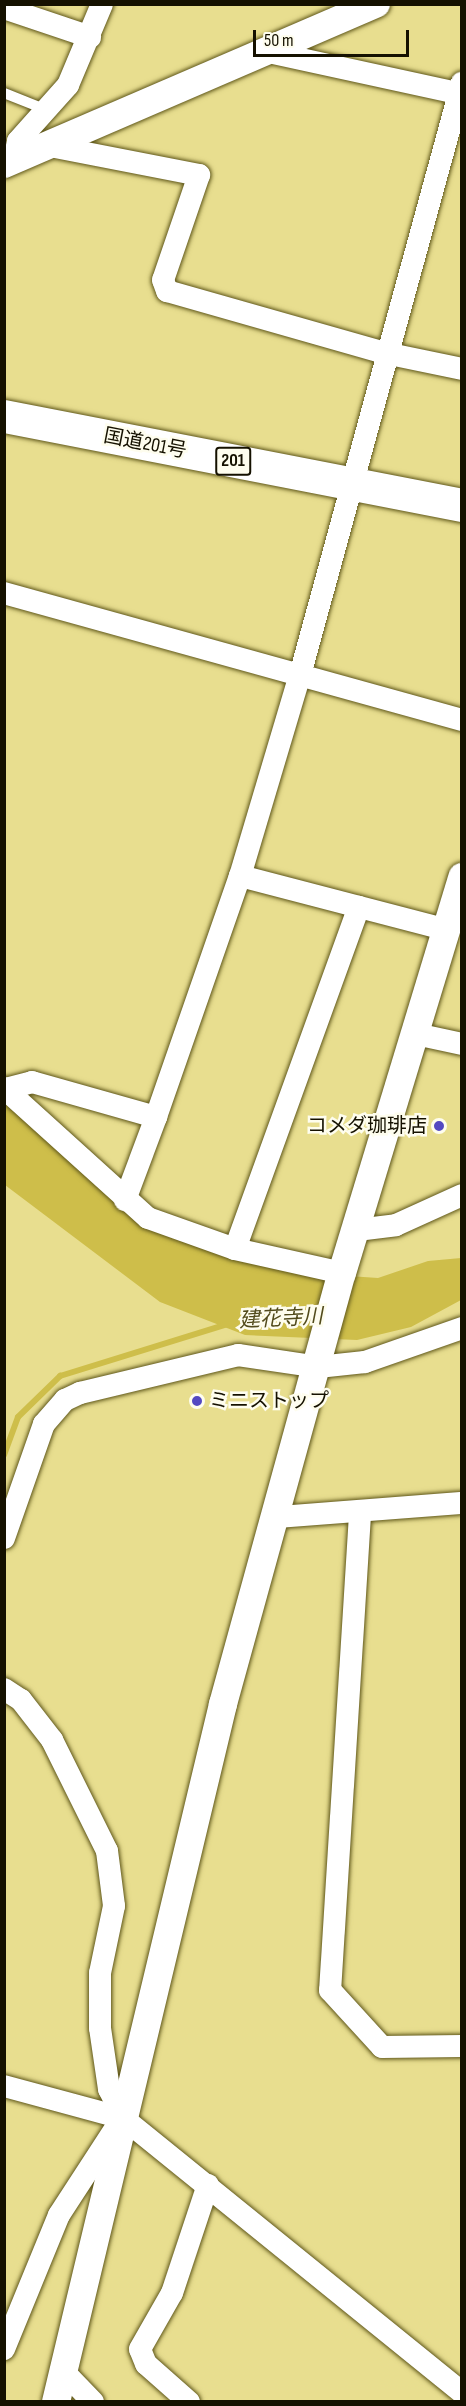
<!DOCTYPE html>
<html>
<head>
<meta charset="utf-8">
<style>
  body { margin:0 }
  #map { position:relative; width:466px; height:2406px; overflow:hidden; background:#e8de8f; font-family:"Sofia Sans Condensed","Noto Sans JP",sans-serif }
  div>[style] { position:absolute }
  .water>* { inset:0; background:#cebe4a }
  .stream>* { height:6px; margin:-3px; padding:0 3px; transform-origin:3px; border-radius:3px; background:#cebe4a }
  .roads { filter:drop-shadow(0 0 2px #5f571a) drop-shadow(0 0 2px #5f571a) }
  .service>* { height:10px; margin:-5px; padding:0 5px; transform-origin:5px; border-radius:5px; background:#fff }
  .minor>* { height:22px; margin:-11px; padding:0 11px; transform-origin:11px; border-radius:11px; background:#fff }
  .tertiary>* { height:28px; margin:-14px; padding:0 14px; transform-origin:14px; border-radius:14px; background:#fff }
  .trunk>* { height:33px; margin:-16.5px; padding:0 16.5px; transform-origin:16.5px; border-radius:16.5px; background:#fff }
  .dots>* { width:16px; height:16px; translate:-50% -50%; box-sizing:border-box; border:3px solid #fefdee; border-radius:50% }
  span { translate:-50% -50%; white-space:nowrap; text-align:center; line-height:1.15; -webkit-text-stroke:5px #fefdee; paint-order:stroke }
  .shield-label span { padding:2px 4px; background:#fefdee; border:2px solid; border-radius:4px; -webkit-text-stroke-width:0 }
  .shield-label { font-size:18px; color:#151100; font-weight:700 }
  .street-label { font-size:20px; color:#151100 }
  .poi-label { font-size:20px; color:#151100 }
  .right { translate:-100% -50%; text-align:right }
  .left { translate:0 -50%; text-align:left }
  .water-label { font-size:21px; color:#524b1c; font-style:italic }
  .frame { position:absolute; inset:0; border:6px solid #151100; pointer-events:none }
  .scale { position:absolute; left:253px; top:30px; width:156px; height:27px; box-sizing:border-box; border:3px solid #151100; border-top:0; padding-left:8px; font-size:18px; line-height:21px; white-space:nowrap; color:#151100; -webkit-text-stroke:4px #fefdee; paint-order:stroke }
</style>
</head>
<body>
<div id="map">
  <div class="water">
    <i style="clip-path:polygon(4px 1094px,123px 1204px,320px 1274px,378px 1278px,428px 1261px,461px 1258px,461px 1300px,411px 1327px,357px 1340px,245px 1335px,160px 1302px,5px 1185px)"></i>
  </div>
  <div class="stream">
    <i style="left:4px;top:1455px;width:40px;rotate:-69.8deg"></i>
    <i style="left:18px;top:1417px;width:59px;rotate:-44.3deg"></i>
    <i style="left:60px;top:1376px;width:176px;rotate:-17.2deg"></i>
  </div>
  <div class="roads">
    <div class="service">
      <i style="left:4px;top:93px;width:43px;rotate:21.8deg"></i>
    </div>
    <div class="minor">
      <i style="left:4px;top:8px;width:91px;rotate:18.6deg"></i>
      <i style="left:269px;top:52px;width:198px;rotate:12.3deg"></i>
      <i style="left:50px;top:146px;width:152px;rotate:11deg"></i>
      <i style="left:199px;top:175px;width:111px;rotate:108.9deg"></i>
      <i style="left:163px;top:280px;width:12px;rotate:70deg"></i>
      <i style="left:167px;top:291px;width:227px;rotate:15.9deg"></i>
      <i style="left:385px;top:353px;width:79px;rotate:11.7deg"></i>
      <i style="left:14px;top:160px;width:19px;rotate:-78deg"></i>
      <i style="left:18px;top:141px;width:75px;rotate:-48.2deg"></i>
      <i style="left:68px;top:85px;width:88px;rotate:-67.2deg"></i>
      <i style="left:4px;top:593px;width:475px;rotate:15.5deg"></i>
      <i style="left:240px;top:876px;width:214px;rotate:14.6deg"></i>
      <i style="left:416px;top:1034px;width:47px;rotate:12.3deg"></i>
      <i style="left:4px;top:1088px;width:194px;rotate:42.1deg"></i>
      <i style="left:148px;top:1218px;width:92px;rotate:19.6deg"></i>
      <i style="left:235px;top:1249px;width:110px;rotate:12.6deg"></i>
      <i style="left:6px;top:1089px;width:27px;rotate:-15deg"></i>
      <i style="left:32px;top:1082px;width:129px;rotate:15.8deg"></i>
      <i style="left:156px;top:1117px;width:255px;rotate:-70.8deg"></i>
      <i style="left:240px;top:876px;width:210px;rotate:-73.4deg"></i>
      <i style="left:300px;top:675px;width:614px;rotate:-74.7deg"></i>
      <i style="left:125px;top:1200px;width:89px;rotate:-69.5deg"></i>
      <i style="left:357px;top:1230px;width:39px;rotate:-7deg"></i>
      <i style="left:396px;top:1225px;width:72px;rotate:-24.4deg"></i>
      <i style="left:235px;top:1249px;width:364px;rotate:-70.1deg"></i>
      <i style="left:360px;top:1515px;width:476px;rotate:93.6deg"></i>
      <i style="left:330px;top:1990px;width:77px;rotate:47.6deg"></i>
      <i style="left:382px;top:2047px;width:80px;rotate:-0.7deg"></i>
      <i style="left:278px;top:1517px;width:185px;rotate:-4.4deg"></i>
      <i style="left:4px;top:1538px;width:121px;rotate:-70.7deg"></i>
      <i style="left:44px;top:1424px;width:32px;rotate:-49deg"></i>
      <i style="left:65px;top:1400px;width:17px;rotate:-25deg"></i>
      <i style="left:80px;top:1393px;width:163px;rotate:-13.5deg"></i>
      <i style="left:238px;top:1355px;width:81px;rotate:8.5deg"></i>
      <i style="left:318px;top:1367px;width:47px;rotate:-6.1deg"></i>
      <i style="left:365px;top:1362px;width:103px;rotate:-19.3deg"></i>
      <i style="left:4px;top:1689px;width:20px;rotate:33deg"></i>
      <i style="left:21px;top:1700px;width:51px;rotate:52.2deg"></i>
      <i style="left:52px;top:1740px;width:124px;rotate:63.6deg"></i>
      <i style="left:107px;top:1851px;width:55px;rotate:82.7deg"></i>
      <i style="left:114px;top:1906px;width:68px;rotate:101.8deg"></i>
      <i style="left:100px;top:1973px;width:55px;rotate:90deg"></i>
      <i style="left:100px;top:2028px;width:62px;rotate:81.6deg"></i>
      <i style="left:109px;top:2089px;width:32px;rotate:64deg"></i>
      <i style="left:4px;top:2086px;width:123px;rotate:15.1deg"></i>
      <i style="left:123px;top:2118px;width:437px;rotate:39deg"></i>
      <i style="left:4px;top:2349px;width:145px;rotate:-67.7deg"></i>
      <i style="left:59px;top:2215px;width:108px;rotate:-57deg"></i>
      <i style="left:63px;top:2371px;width:43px;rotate:45.9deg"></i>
      <i style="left:189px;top:2402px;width:57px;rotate:-138.5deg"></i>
      <i style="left:146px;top:2364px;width:16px;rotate:-112deg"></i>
      <i style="left:140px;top:2349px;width:64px;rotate:-60.3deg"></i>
      <i style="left:172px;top:2293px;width:114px;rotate:-71.6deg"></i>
    </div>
    <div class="tertiary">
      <i style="left:4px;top:164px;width:405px;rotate:-23.3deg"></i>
      <i style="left:56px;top:2402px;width:718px;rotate:-76.54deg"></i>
      <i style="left:223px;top:1704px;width:447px;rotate:-74.6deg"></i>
      <i style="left:342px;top:1273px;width:414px;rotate:-73.1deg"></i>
    </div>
    <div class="trunk">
      <i style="left:4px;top:416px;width:467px;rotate:11deg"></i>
    </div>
  </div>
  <div class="dots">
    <i style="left:439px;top:1126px;background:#5449c1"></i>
    <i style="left:197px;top:1401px;background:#5449c1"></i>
  </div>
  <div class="shield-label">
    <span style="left:233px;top:461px">201</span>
  </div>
  <div class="street-label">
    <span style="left:145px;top:444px;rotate:11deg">国道201号</span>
  </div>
  <div class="poi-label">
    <span class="right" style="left:427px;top:1126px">コメダ珈琲店</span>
    <span class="left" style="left:209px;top:1401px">ミニストップ</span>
  </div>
  <div class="water-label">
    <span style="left:281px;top:1319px;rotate:-3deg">建花寺川</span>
  </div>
  <div class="frame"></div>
  <div class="scale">50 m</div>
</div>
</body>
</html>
